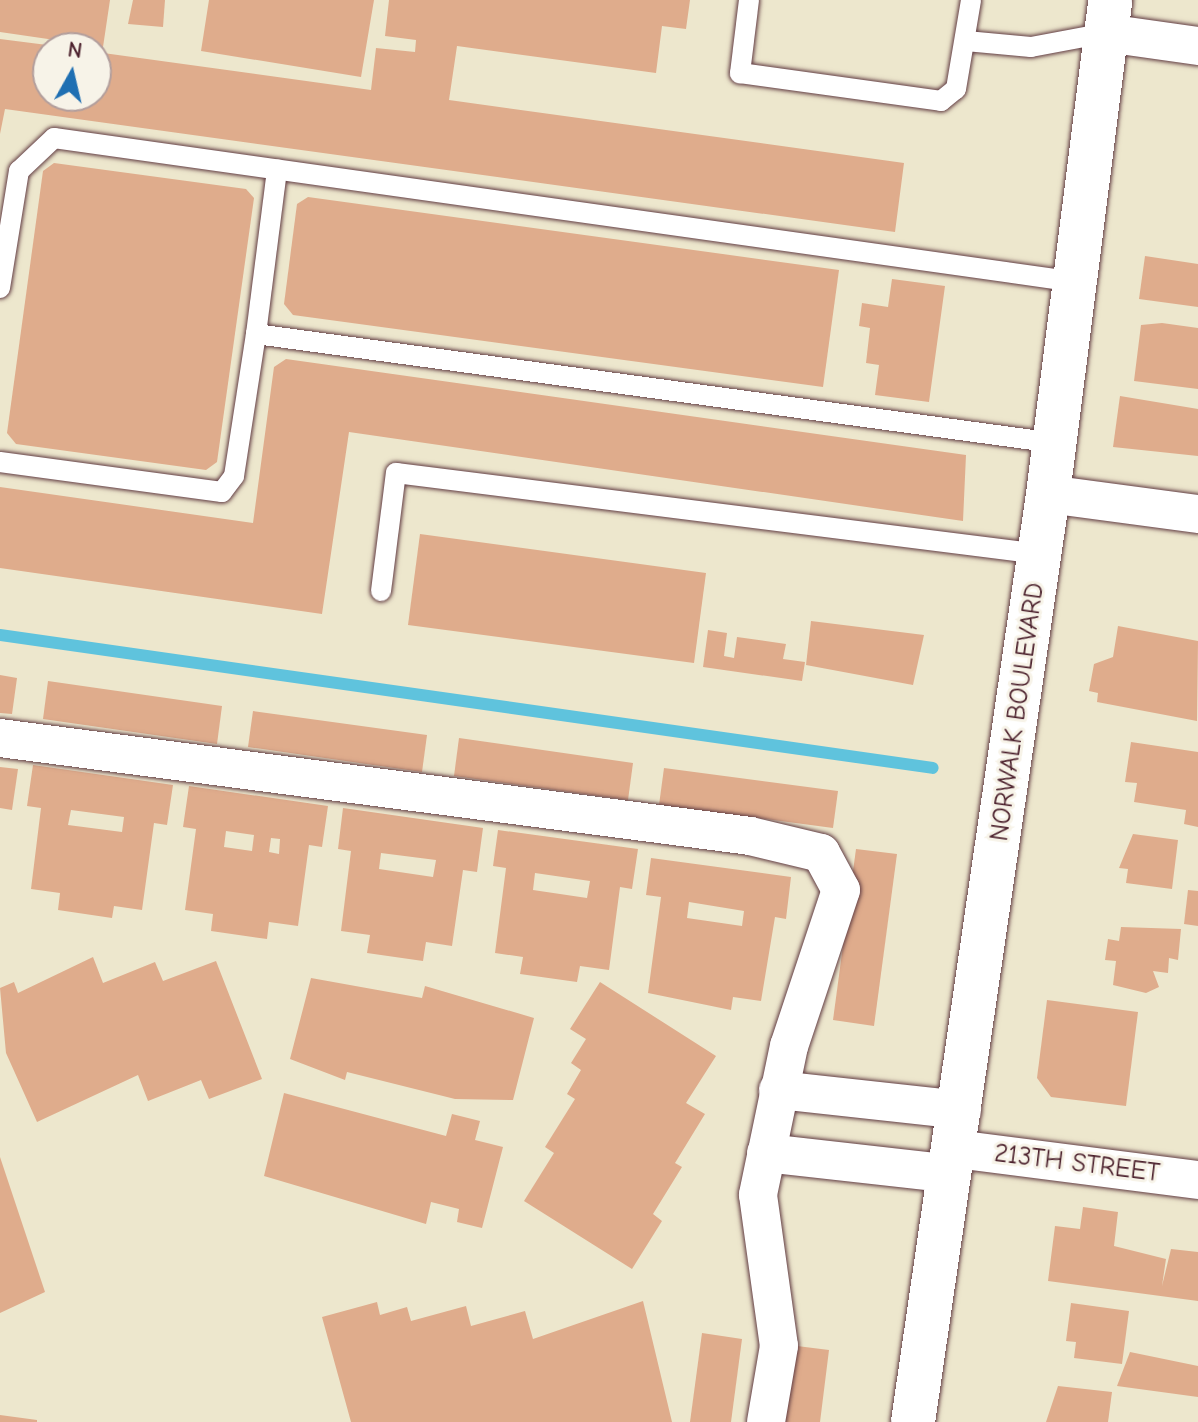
<!DOCTYPE html>
<html>
<head>
<meta charset="utf-8">
<style>
  body { margin:0 }
  #map { position:relative; width:1198px; height:1422px; overflow:hidden; background:#ede7cd; font-family:"Comic Neue",sans-serif }
  div>[style] { position:absolute }
  .stream>* { height:12px; margin:-6px; padding:0 6px; transform-origin:6px; border-radius:6px; background:#5fc3dd }
  .building>* { inset:0; background:#dfac8c }
  .roads { filter:drop-shadow(0 0 2px #623d43) drop-shadow(0 0 2px #623d43) }
  .service>* { height:20px; margin:-10px; padding:0 10px; transform-origin:10px; border-radius:10px; background:#fff }
  .minor>* { height:38px; margin:-19px; padding:0 19px; transform-origin:19px; border-radius:19px; background:#fff }
  .secondary>* { height:44px; margin:-22px; padding:0 22px; transform-origin:22px; border-radius:22px; background:#fff }
  span { translate:-50% -50%; white-space:nowrap; text-align:center; line-height:1.15; -webkit-text-stroke:6px #f7f3e8; paint-order:stroke }
  .street-label { font-size:26px; color:#4a1f2b }
  .north { position:absolute; left:32px; top:32px; width:80px; height:80px; box-sizing:border-box; background:#f7f3e8; border:2px solid #b29e9c; border-radius:50%; rotate:8deg; font-size:22px; font-weight:700; line-height:32px; text-align:center; color:#4a1f2b }
  .north::after { content:''; display:block; margin:auto; width:28px; height:36px; background:#1f6fb2; clip-path:polygon(50% 0,100% 100%,50% 72%,0 100%) }
</style>
</head>
<body>
<div id="map">
  <div class="stream">
    <i style="left:0;top:635px;width:942px;rotate:8.11deg"></i>
  </div>
  <div class="building">
    <i style="clip-path:polygon(0 0,110px 0,103px 47px,0 32px)"></i>
    <i style="clip-path:polygon(133px 0,165px 0,163px 27px,128px 24px)"></i>
    <i style="clip-path:polygon(209px 0,374px 0,361px 77px,201px 51px)"></i>
    <i style="clip-path:polygon(389px 0,690px 0,686px 29px,662px 26px,656px 73px,457px 46px,449px 100px,904px 163px,895px 232px,5px 109px,0 134px,0 39px,55px 46px,48px 48px,48px 96px,96px 96px,96px 52px,371px 90px,376px 48px,415px 52px,416px 40px,385px 36px)"></i>
    <i style="clip-path:polygon(54px 163px,246px 189px,254px 198px,217px 462px,206px 470px,16px 444px,7px 433px,43px 171px)"></i>
    <i style="clip-path:polygon(308px 197px,839px 270px,823px 387px,293px 315px,284px 304px,297px 204px)"></i>
    <i style="clip-path:polygon(1145px 256px,1198px 264px,1198px 307px,1139px 299px)"></i>
    <i style="clip-path:polygon(892px 279px,945px 286px,929px 402px,875px 395px,879px 365px,866px 363px,870px 328px,859px 326px,862px 303px,888px 307px)"></i>
    <i style="clip-path:polygon(1162px 323px,1198px 328px,1198px 389px,1134px 381px,1141px 325px)"></i>
    <i style="clip-path:polygon(286px 359px,966px 455px,963px 521px,349px 432px,322px 614px,0 568px,0 487px,253px 523px,274px 367px)"></i>
    <i style="clip-path:polygon(1120px 396px,1198px 409px,1198px 456px,1113px 447px)"></i>
    <i style="clip-path:polygon(420px 534px,706px 573px,694px 663px,408px 625px)"></i>
    <i style="clip-path:polygon(811px 621px,924px 635px,913px 685px,806px 665px)"></i>
    <i style="clip-path:polygon(1118px 626px,1198px 641px,1197px 721px,1097px 702px,1098px 693px,1089px 691px,1094px 664px,1113px 657px)"></i>
    <i style="clip-path:polygon(708px 630px,727px 633px,724px 656px,734px 658px,737px 637px,786px 644px,783px 659px,805px 662px,802px 681px,703px 667px)"></i>
    <i style="clip-path:polygon(0 675px,17px 678px,12px 714px,0 713px)"></i>
    <i style="clip-path:polygon(48px 681px,222px 706px,217px 744px,43px 719px)"></i>
    <i style="clip-path:polygon(253px 711px,427px 735px,422px 772px,248px 747px)"></i>
    <i style="clip-path:polygon(459px 738px,633px 763px,628px 800px,454px 776px)"></i>
    <i style="clip-path:polygon(1131px 742px,1198px 752px,1198px 827px,1184px 824px,1186px 810px,1134px 802px,1137px 783px,1125px 782px)"></i>
    <i style="clip-path:polygon(evenodd,33px 765px,173px 785px,167px 825px,154px 823px,142px 910px,114px 906px,112px 918px,58px 910px,60px 893px,31px 889px,41px 808px,27px 806px,33px 765px,71px 810px,124px 817px,122px 832px,68px 825px,71px 810px)"></i>
    <i style="clip-path:polygon(0 767px,18px 769px,12px 810px,0 808px)"></i>
    <i style="clip-path:polygon(664px 768px,838px 791px,833px 828px,659px 805px)"></i>
    <i style="clip-path:polygon(evenodd,189px 786px,328px 806px,322px 847px,309px 845px,298px 926px,269px 922px,267px 939px,211px 931px,213px 914px,185px 910px,196px 829px,183px 827px,189px 786px,226px 831px,254px 835px,252px 851px,224px 847px,226px 831px,189px 786px,271px 838px,280px 839px,279px 854px,269px 852px,271px 838px)"></i>
    <i style="clip-path:polygon(evenodd,343px 808px,483px 828px,477px 872px,463px 870px,452px 946px,426px 942px,423px 961px,367px 953px,370px 935px,341px 931px,351px 851px,338px 849px,343px 808px,381px 853px,436px 860px,433px 877px,379px 869px,381px 853px)"></i>
    <i style="clip-path:polygon(evenodd,498px 830px,638px 849px,632px 889px,620px 887px,609px 970px,580px 966px,577px 982px,520px 974px,523px 957px,495px 953px,506px 868px,493px 866px,498px 830px,535px 873px,590px 881px,587px 898px,533px 890px,535px 873px)"></i>
    <i style="clip-path:polygon(1133px 834px,1178px 840px,1172px 889px,1126px 883px,1128px 869px,1119px 868px)"></i>
    <i style="clip-path:polygon(856px 849px,897px 854px,874px 1026px,833px 1020px)"></i>
    <i style="clip-path:polygon(evenodd,651px 858px,791px 877px,786px 919px,775px 917px,761px 1001px,733px 997px,731px 1010px,648px 993px,661px 897px,646px 895px,651px 858px,689px 902px,744px 911px,742px 926px,687px 918px,689px 902px)"></i>
    <i style="clip-path:polygon(1188px 890px,1198px 891px,1198px 926px,1184px 924px)"></i>
    <i style="clip-path:polygon(1121px 927px,1181px 929px,1178px 960px,1169px 958px,1168px 973px,1153px 971px,1159px 987px,1146px 993px,1113px 985px,1116px 961px,1105px 960px,1108px 939px,1119px 941px)"></i>
    <i style="clip-path:polygon(93px 957px,103px 983px,155px 962px,163px 981px,216px 961px,262px 1079px,209px 1099px,201px 1080px,148px 1101px,138px 1075px,37px 1122px,6px 1053px,0 988px,14px 982px,18px 993px)"></i>
    <i style="clip-path:polygon(311px 978px,422px 998px,425px 986px,534px 1018px,513px 1100px,455px 1099px,347px 1072px,345px 1080px,290px 1059px)"></i>
    <i style="clip-path:polygon(600px 982px,716px 1056px,686px 1103px,705px 1114px,675px 1163px,682px 1167px,653px 1214px,662px 1221px,632px 1269px,524px 1201px,554px 1153px,545px 1147px,575px 1099px,567px 1094px,581px 1070px,571px 1063px,586px 1039px,570px 1029px)"></i>
    <i style="clip-path:polygon(1047px 1000px,1138px 1012px,1126px 1106px,1051px 1097px,1037px 1078px)"></i>
    <i style="clip-path:polygon(284px 1093px,446px 1136px,452px 1114px,480px 1121px,475px 1140px,503px 1147px,482px 1228px,457px 1222px,459px 1209px,431px 1202px,426px 1224px,264px 1176px)"></i>
    <i style="clip-path:polygon(0 1157px,45px 1292px,0 1313px)"></i>
    <i style="clip-path:polygon(1083px 1207px,1118px 1212px,1114px 1246px,1166px 1259px,1162px 1286px,1171px 1249px,1198px 1252px,1198px 1301px,1048px 1281px,1055px 1226px,1080px 1229px)"></i>
    <i style="clip-path:polygon(643px 1301px,672px 1422px,351px 1422px,322px 1317px,377px 1302px,380px 1315px,407px 1307px,411px 1321px,466px 1306px,471px 1326px,525px 1311px,533px 1339px)"></i>
    <i style="clip-path:polygon(1071px 1303px,1129px 1311px,1122px 1364px,1074px 1358px,1076px 1342px,1066px 1341px)"></i>
    <i style="clip-path:polygon(702px 1333px,742px 1339px,731px 1422px,690px 1422px)"></i>
    <i style="clip-path:polygon(789px 1345px,829px 1350px,820px 1422px,779px 1422px)"></i>
    <i style="clip-path:polygon(1130px 1352px,1198px 1366px,1198px 1397px,1117px 1386px)"></i>
    <i style="clip-path:polygon(1058px 1386px,1112px 1392px,1108px 1422px,1046px 1422px)"></i>
    <i style="clip-path:polygon(0 1415px,37px 1420px,37px 1422px,0 1422px)"></i>
  </div>
  <div class="roads">
    <div class="service">
      <i style="left:749px;top:0;width:74px;rotate:97deg"></i>
      <i style="left:740px;top:73px;width:203px;rotate:7.9deg"></i>
      <i style="left:941px;top:101px;width:19px;rotate:-39deg"></i>
      <i style="left:956px;top:89px;width:90px;rotate:-80.4deg"></i>
      <i style="left:966px;top:41px;width:65px;rotate:5.3deg"></i>
      <i style="left:1031px;top:47px;width:76px;rotate:-10.6deg"></i>
      <i style="left:0;top:288px;width:119px;rotate:-80.8deg"></i>
      <i style="left:19px;top:171px;width:48px;rotate:-43.3deg"></i>
      <i style="left:54px;top:138px;width:1032px;rotate:8.02deg"></i>
      <i style="left:256px;top:334px;width:166px;rotate:-82.7deg"></i>
      <i style="left:0;top:462px;width:224px;rotate:7.7deg"></i>
      <i style="left:222px;top:492px;width:20px;rotate:-53deg"></i>
      <i style="left:234px;top:476px;width:144px;rotate:-81.2deg"></i>
      <i style="left:256px;top:334px;width:806px;rotate:7.77deg"></i>
      <i style="left:381px;top:591px;width:119px;rotate:-82.8deg"></i>
      <i style="left:396px;top:473px;width:649px;rotate:7.17deg"></i>
    </div>
    <div class="minor">
      <i style="left:1106px;top:33px;width:93px;rotate:8deg"></i>
      <i style="left:1048px;top:494px;width:151px;rotate:7.6deg"></i>
      <i style="left:0;top:738px;width:756px;rotate:7.44deg"></i>
      <i style="left:750px;top:836px;width:73px;rotate:13.5deg"></i>
      <i style="left:821px;top:853px;width:42px;rotate:61.6deg"></i>
      <i style="left:841px;top:890px;width:164px;rotate:108.4deg"></i>
      <i style="left:789px;top:1046px;width:152px;rotate:101.8deg"></i>
      <i style="left:758px;top:1195px;width:152px;rotate:82.1deg"></i>
      <i style="left:779px;top:1346px;width:77px;rotate:99.7deg"></i>
      <i style="left:778px;top:1090px;width:185px;rotate:6.2deg"></i>
      <i style="left:956px;top:1149px;width:244px;rotate:7.3deg"></i>
      <i style="left:766px;top:1153px;width:187px;rotate:6.4deg"></i>
    </div>
    <div class="secondary">
      <i style="left:913px;top:1422px;width:938px;rotate:-81.72deg"></i>
      <i style="left:1048px;top:494px;width:498px;rotate:-82.8deg"></i>
    </div>
  </div>
  <div class="street-label">
    <span style="left:1018px;top:712px;rotate:-82deg">NORWALK BOULEVARD</span>
    <span style="left:1077px;top:1164px;rotate:7deg">213TH STREET</span>
  </div>
  <div class="north">N</div>
</div>
</body>
</html>
